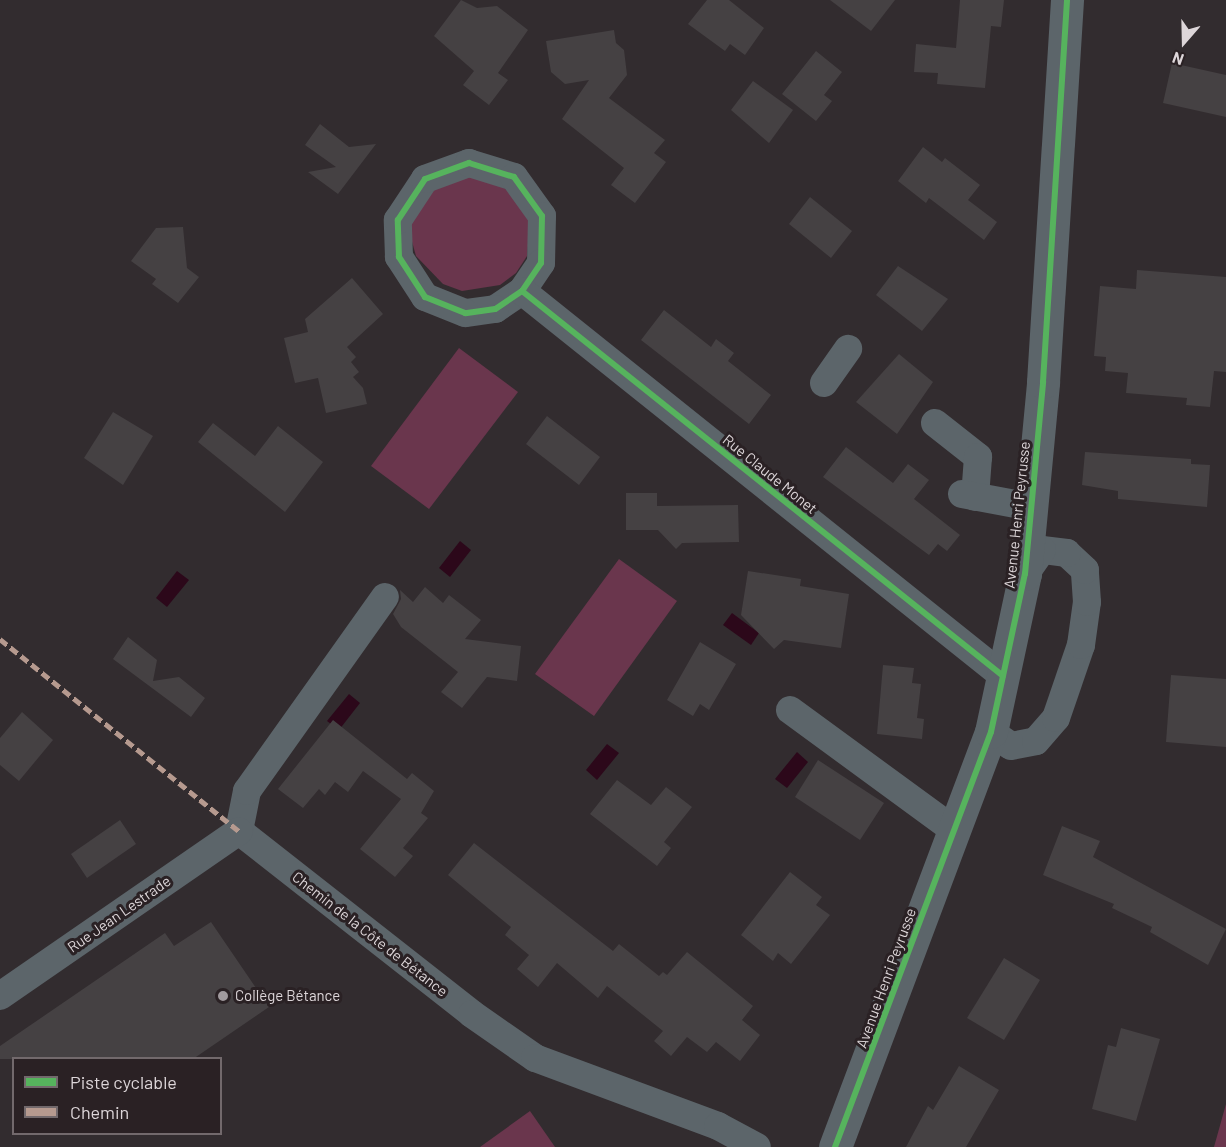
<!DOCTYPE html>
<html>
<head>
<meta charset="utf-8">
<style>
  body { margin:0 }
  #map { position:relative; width:1226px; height:1147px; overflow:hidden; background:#322c2f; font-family:Barlow,sans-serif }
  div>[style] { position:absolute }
  .green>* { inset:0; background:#6a364d }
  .water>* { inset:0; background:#2c081a }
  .building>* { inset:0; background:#454143 }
  .minor>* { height:28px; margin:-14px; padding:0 14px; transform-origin:14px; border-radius:14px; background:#5c656a }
  .tertiary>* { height:33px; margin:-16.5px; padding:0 16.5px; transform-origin:16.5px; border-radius:16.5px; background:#5c656a }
  .quiet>* { height:4.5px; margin-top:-2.25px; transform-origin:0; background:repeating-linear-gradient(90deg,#b69a8f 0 9px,transparent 0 13.5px) }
  .cycleway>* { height:6px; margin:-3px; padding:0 3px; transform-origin:3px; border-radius:3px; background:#56b35d }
  .dots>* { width:16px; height:16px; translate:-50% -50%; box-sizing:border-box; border:3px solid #2a2124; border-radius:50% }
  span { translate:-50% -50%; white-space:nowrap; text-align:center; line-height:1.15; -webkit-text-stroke:6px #2a2124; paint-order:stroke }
  .street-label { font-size:15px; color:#ddd6d9 }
  .poi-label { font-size:15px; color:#ddd6d9 }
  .left { translate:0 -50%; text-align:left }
  .legend { position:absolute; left:12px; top:1057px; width:210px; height:78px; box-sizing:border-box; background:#2a2124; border:2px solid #72696c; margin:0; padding:8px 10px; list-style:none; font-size:18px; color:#ddd6d9 }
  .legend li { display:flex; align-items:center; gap:12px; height:30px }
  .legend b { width:30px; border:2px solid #72696c }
  .north { position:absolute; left:1154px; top:12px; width:60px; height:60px; -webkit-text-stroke:4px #2a2124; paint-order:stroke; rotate:200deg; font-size:16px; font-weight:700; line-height:24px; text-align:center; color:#ddd6d9 }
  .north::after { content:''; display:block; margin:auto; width:21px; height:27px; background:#ddd6d9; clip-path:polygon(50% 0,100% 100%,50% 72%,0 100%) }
</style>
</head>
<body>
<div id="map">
  <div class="green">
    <i style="clip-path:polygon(489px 172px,531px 215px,527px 256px,516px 273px,500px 285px,462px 291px,443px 284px,416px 256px,411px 238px,411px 218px,431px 185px)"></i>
    <i style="clip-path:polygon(459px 348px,518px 392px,429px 509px,371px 466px)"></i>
    <i style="clip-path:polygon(619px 559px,677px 601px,594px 716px,535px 674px)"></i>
    <i style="clip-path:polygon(1226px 1104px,1226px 1147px,1214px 1147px)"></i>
    <i style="clip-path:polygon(530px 1111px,555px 1147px,480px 1147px)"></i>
  </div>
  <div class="water">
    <i style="clip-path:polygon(460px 541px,471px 550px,450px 577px,439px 568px)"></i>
    <i style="clip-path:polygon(177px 571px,189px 580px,167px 607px,156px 598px)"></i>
    <i style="clip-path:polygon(732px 613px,759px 633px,751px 645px,723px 625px)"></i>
    <i style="clip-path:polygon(349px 694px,360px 703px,339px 730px,327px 721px)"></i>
    <i style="clip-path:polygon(607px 744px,619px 753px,597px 780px,586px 770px)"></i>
    <i style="clip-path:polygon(797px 752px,808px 762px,787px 788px,775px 779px)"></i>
  </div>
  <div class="building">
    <i style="clip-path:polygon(461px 0,477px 8px,497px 6px,528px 30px,498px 73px,508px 80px,489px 105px,463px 85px,474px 71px,434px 36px)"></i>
    <i style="clip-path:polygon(707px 0,729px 0,764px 28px,745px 55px,730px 44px,725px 51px,688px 24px)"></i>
    <i style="clip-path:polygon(830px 0,895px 0,871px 31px)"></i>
    <i style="clip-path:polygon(960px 0,1004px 0,1001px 27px,991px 26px,985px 88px,937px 84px,938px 73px,914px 72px,916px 44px,956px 48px)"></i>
    <i style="clip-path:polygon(614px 30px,616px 43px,624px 50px,627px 75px,609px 98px,665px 140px,654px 153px,666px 162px,635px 203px,611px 185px,624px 168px,562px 119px,589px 80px,565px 84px,551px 72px,546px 41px)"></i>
    <i style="clip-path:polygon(816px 51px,842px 72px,824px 95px,832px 101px,816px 121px,782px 94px)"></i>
    <i style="clip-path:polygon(1172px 63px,1226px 75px,1226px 117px,1163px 103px)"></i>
    <i style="clip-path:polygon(753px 81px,793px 110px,769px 143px,731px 110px)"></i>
    <i style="clip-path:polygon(320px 124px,349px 147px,376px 144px,338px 194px,308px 172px,336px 167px,305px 145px)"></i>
    <i style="clip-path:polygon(923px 147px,942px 162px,945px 158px,980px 185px,968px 200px,997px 222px,984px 240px,929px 198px,926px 203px,898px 181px)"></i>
    <i style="clip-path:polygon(810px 197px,852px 231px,831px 258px,789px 224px)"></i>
    <i style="clip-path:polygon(183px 227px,187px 268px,199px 277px,178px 303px,152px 284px,156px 279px,131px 261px,156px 228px)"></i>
    <i style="clip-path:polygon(898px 266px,948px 299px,922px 331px,876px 295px)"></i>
    <i style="clip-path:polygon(1137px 270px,1226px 277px,1226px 372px,1214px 371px,1210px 407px,1186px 405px,1187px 398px,1126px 393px,1128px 373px,1105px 371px,1106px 357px,1094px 356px,1100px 286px,1136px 289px)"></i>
    <i style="clip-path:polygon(352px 278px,383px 314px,347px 347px,356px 357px,351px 362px,359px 372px,353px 377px,363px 388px,367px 404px,326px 413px,318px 378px,295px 383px,284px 338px,308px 332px,305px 319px)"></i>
    <i style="clip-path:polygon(664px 310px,711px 347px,716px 339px,734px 353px,728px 361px,771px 395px,749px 424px,641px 340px)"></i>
    <i style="clip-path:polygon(899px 354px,933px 382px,897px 434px,856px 402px)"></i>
    <i style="clip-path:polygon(113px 412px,153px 436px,123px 485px,84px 458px)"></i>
    <i style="clip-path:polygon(547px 416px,600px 457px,579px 485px,526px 444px)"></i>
    <i style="clip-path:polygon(213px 423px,255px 456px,278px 426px,323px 462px,285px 512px,198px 442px)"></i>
    <i style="clip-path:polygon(846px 447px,893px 483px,908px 464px,929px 480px,914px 499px,960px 535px,947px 551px,938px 544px,929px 555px,823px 477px)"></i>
    <i style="clip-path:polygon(1085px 452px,1191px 459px,1191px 464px,1210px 465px,1207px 507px,1118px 499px,1118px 491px,1082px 485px)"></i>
    <i style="clip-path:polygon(626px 493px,657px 493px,657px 506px,738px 505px,739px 542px,682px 543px,676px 549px,658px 530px,626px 530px)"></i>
    <i style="clip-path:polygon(748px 571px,801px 579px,800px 586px,849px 594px,841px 648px,784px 640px,774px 649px,741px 615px)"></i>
    <i style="clip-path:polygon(425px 587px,443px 603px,449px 595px,481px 620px,465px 639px,521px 646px,517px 681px,487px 677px,462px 708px,441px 692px,458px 672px,401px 627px,393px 614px,401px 599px,400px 590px,413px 602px)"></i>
    <i style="clip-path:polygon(128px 637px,157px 660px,153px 681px,179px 677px,205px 698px,191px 717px,113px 659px)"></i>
    <i style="clip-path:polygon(700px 642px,736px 664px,709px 710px,700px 704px,693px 716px,667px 700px)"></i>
    <i style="clip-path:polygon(883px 665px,914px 668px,912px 683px,921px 684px,917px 718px,924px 719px,922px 739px,877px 734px)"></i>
    <i style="clip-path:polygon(1171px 675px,1226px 679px,1226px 747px,1166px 742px)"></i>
    <i style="clip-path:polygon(22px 712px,53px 740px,19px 781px,0 765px,0 738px)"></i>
    <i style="clip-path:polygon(333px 720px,407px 779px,412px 773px,434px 791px,421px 813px,428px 818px,403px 848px,413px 856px,395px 877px,360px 849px,401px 799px,363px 771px,348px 792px,335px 782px,325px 795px,319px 789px,303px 808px,278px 789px)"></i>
    <i style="clip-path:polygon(818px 760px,884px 803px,860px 840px,795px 797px)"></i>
    <i style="clip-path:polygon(617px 780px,651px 805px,666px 787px,692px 807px,664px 842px,671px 848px,657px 866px,590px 814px)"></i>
    <i style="clip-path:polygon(120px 820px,136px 844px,87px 878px,71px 854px)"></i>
    <i style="clip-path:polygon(1062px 826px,1100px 841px,1093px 857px,1226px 929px,1208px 965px,1150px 932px,1152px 927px,1112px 908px,1114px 904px,1043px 875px)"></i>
    <i style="clip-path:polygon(474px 843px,613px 951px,619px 944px,659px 976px,663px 972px,667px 975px,687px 952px,753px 1006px,742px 1020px,760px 1035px,740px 1061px,716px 1042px,707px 1052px,687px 1037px,671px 1056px,654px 1041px,663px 1031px,607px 986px,598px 998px,557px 963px,538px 987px,517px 969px,529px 955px,505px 935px,511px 927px,448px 875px)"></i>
    <i style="clip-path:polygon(790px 872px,822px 897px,816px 905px,830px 915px,791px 964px,778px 953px,773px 961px,741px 935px)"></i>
    <i style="clip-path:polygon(211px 922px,269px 1007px,193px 1059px,0 1059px,0 1046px,165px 933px,174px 946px)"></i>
    <i style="clip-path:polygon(1004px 958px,1040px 980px,1004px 1040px,967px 1018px)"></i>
    <i style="clip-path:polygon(1121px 1028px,1160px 1039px,1136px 1121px,1092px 1109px,1108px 1045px,1116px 1047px)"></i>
    <i style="clip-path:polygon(959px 1066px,999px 1090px,966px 1147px,906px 1147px,928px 1106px,933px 1110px)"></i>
  </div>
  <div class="minor">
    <i style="left:522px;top:291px;width:32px;rotate:146deg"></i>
    <i style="left:495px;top:309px;width:30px;rotate:172deg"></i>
    <i style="left:465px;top:313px;width:43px;rotate:-158.2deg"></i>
    <i style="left:425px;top:297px;width:48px;rotate:-123deg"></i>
    <i style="left:399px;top:257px;width:37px;rotate:-92deg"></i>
    <i style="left:398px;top:220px;width:49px;rotate:-56.6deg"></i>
    <i style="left:425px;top:179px;width:47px;rotate:-20deg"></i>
    <i style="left:469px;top:163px;width:47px;rotate:17.3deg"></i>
    <i style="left:514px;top:177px;width:48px;rotate:54.3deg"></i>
    <i style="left:542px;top:216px;width:47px;rotate:91.2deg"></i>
    <i style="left:541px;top:263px;width:34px;rotate:124deg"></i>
    <i style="left:522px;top:291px;width:616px;rotate:38.67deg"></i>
    <i style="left:824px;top:383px;width:42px;rotate:-54.8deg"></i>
    <i style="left:935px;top:423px;width:55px;rotate:38.3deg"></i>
    <i style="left:978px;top:457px;width:40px;rotate:94.3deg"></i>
    <i style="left:962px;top:494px;width:70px;rotate:10.7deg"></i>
    <i style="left:790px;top:710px;width:203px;rotate:36.2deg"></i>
    <i style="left:991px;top:732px;width:24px;rotate:35deg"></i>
    <i style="left:1011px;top:746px;width:25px;rotate:-11deg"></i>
    <i style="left:1036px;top:741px;width:30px;rotate:-49deg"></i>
    <i style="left:1056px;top:718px;width:77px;rotate:-71.1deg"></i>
    <i style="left:1081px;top:645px;width:43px;rotate:-82.1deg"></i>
    <i style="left:1087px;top:602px;width:32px;rotate:-94deg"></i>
    <i style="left:1085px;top:570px;width:25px;rotate:-137deg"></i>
    <i style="left:1067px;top:553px;width:25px;rotate:-173deg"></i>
    <i style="left:1042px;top:550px;width:29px;rotate:125deg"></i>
    <i style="left:239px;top:831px;width:296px;rotate:38.1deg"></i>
    <i style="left:472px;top:1014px;width:77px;rotate:34.9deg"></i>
    <i style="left:535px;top:1058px;width:195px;rotate:20.4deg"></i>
    <i style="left:718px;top:1126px;width:44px;rotate:28.3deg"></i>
    <i style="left:239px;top:831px;width:41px;rotate:-78.7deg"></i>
    <i style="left:247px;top:791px;width:238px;rotate:-54.6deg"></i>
    <i style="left:0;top:996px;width:290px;rotate:-34.6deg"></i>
  </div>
  <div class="tertiary">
    <i style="left:835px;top:1147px;width:443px;rotate:-69.4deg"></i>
    <i style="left:991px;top:732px;width:162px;rotate:-77.9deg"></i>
    <i style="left:1025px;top:574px;width:193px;rotate:-84.6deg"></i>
    <i style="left:1043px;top:382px;width:383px;rotate:-86.4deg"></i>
  </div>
  <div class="quiet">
    <i style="left:0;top:639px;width:307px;rotate:38.8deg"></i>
  </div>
  <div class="cycleway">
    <i style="left:522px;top:291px;width:32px;rotate:146deg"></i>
    <i style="left:495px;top:309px;width:30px;rotate:172deg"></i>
    <i style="left:465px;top:313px;width:43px;rotate:-158.2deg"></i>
    <i style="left:425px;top:297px;width:48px;rotate:-123deg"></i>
    <i style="left:399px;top:257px;width:37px;rotate:-92deg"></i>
    <i style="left:398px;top:220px;width:49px;rotate:-56.6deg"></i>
    <i style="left:425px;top:179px;width:47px;rotate:-20deg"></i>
    <i style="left:469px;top:163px;width:47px;rotate:17.3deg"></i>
    <i style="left:514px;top:177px;width:48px;rotate:54.3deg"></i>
    <i style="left:542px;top:216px;width:47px;rotate:91.2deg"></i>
    <i style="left:541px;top:263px;width:34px;rotate:124deg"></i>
    <i style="left:522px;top:291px;width:616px;rotate:38.67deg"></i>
    <i style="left:835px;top:1147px;width:443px;rotate:-69.4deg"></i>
    <i style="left:991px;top:732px;width:162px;rotate:-77.9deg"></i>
    <i style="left:1025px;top:574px;width:193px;rotate:-84.6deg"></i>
    <i style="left:1043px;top:382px;width:383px;rotate:-86.4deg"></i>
  </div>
  <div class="dots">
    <i style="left:223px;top:996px;background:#a19a9e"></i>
  </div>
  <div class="street-label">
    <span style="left:770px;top:474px;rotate:39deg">Rue Claude Monet</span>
    <span style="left:1017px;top:515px;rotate:-84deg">Avenue Henri Peyrusse</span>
    <span style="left:119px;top:914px;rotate:-35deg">Rue Jean Lestrade</span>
    <span style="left:370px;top:934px;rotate:38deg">Chemin de la Côte de Bétance</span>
    <span style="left:886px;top:978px;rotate:-70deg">Avenue Henri Peyrusse</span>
  </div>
  <div class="poi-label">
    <span class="left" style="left:235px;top:996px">Collège Bétance</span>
  </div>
  <ul class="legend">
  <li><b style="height:8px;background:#56b35d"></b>Piste cyclable</li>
  <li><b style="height:8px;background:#b69a8f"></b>Chemin</li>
  </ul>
  <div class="north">N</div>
</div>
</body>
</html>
